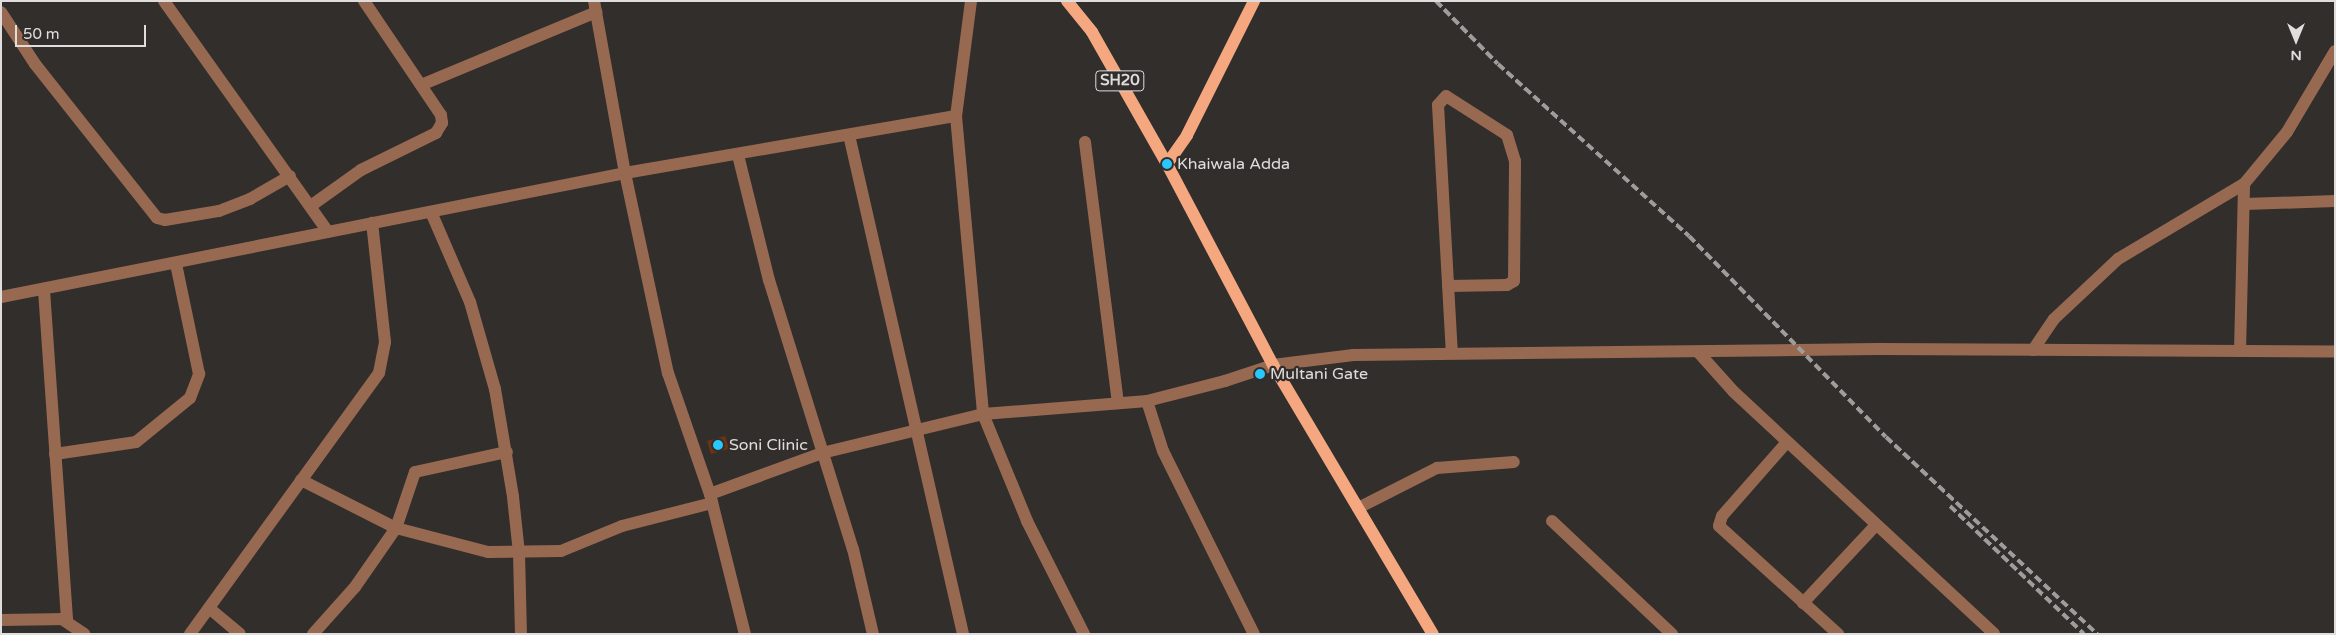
<!DOCTYPE html>
<html>
<head>
<meta charset="utf-8">
<style>
  body { margin:0 }
  #map { position:relative; width:2336px; height:635px; overflow:hidden; background:#312e2c; font-family:"Varela Round",sans-serif }
  div>[style] { position:absolute }
  .building>* { inset:0; background:#6e330f }
  .minor>* { height:12px; margin:-6px; padding:0 6px; transform-origin:6px; border-radius:6px; background:#986951 }
  .major>* { height:12px; margin:-6px; padding:0 6px; transform-origin:6px; border-radius:6px; background:#f5a780 }
  .rail>* { height:4px; margin-top:-2px; transform-origin:0; background:repeating-linear-gradient(90deg,#9f9d9c 0 8px,transparent 0 12px) }
  .dots>* { width:14px; height:14px; translate:-50% -50%; box-sizing:border-box; border:2px solid #312e2c; border-radius:50% }
  span { translate:-50% -50%; white-space:nowrap; text-align:center; line-height:1.15; -webkit-text-stroke:4.5px #312e2c; paint-order:stroke }
  .shield-label span { padding:1px 4px; background:#312e2c; border:1px solid; border-radius:4px; -webkit-text-stroke-width:0 }
  .shield-label { font-size:15px; color:#e0dedd; font-weight:700 }
  .poi-label { font-size:16px; color:#e0dedd }
  .left { translate:0 -50%; text-align:left }
  .frame { position:absolute; inset:0; border:2px solid #e0dedd; pointer-events:none }
  .north { position:absolute; left:2271px; top:15px; width:50px; height:50px; -webkit-text-stroke:4px #312e2c; paint-order:stroke; rotate:180deg; font-size:14px; font-weight:700; line-height:20px; text-align:center; color:#e0dedd }
  .north::after { content:''; display:block; margin:auto; width:18px; height:22px; background:#e0dedd; clip-path:polygon(50% 0,100% 100%,50% 72%,0 100%) }
  .scale { position:absolute; left:15px; top:25px; width:131px; height:22px; box-sizing:border-box; border:2px solid #e0dedd; border-top:0; padding-left:6px; font-size:15px; line-height:18px; white-space:nowrap; color:#e0dedd; -webkit-text-stroke:4px #312e2c; paint-order:stroke }
</style>
</head>
<body>
<div id="map">
  <div class="building">
    <i style="clip-path:polygon(725px 436px,729px 449px,711px 454px,707px 441px)"></i>
  </div>
  <div class="minor">
    <i style="left:164px;top:1px;width:283px;rotate:54.6deg"></i>
    <i style="left:594px;top:1px;width:175px;rotate:79.8deg"></i>
    <i style="left:625px;top:173px;width:205px;rotate:77.9deg"></i>
    <i style="left:668px;top:373px;width:128px;rotate:70.9deg"></i>
    <i style="left:710px;top:494px;width:144px;rotate:76deg"></i>
    <i style="left:971px;top:1px;width:116px;rotate:97.4deg"></i>
    <i style="left:956px;top:116px;width:299px;rotate:84.8deg"></i>
    <i style="left:983px;top:414px;width:116px;rotate:67.6deg"></i>
    <i style="left:1027px;top:521px;width:127px;rotate:63.2deg"></i>
    <i style="left:1px;top:12px;width:62px;rotate:56.8deg"></i>
    <i style="left:35px;top:64px;width:196px;rotate:51.6deg"></i>
    <i style="left:157px;top:218px;width:8px;rotate:14deg"></i>
    <i style="left:165px;top:220px;width:55px;rotate:-9.5deg"></i>
    <i style="left:219px;top:211px;width:33px;rotate:-21deg"></i>
    <i style="left:250px;top:199px;width:46px;rotate:-29.9deg"></i>
    <i style="left:421px;top:85px;width:190px;rotate:-22.6deg"></i>
    <i style="left:849px;top:135px;width:512px;rotate:77.13deg"></i>
    <i style="left:1085px;top:142px;width:263px;rotate:82.8deg"></i>
    <i style="left:738px;top:155px;width:129px;rotate:76.1deg"></i>
    <i style="left:769px;top:280px;width:282px;rotate:72.7deg"></i>
    <i style="left:853px;top:549px;width:87px;rotate:76.8deg"></i>
    <i style="left:2245px;top:204px;width:90px;rotate:-1.9deg"></i>
    <i style="left:312px;top:205px;width:60px;rotate:-35.5deg"></i>
    <i style="left:361px;top:170px;width:84px;rotate:-26.3deg"></i>
    <i style="left:436px;top:133px;width:12px;rotate:-59deg"></i>
    <i style="left:442px;top:123px;width:8px;rotate:-97deg"></i>
    <i style="left:441px;top:115px;width:138px;rotate:-124deg"></i>
    <i style="left:431px;top:212px;width:98px;rotate:66.6deg"></i>
    <i style="left:470px;top:302px;width:91px;rotate:74deg"></i>
    <i style="left:495px;top:389px;width:109px;rotate:80.5deg"></i>
    <i style="left:513px;top:497px;width:56px;rotate:83.9deg"></i>
    <i style="left:519px;top:553px;width:81px;rotate:88.6deg"></i>
    <i style="left:1448px;top:286px;width:59px;rotate:-1deg"></i>
    <i style="left:1507px;top:285px;width:8px;rotate:-30deg"></i>
    <i style="left:1514px;top:281px;width:120px;rotate:-89.5deg"></i>
    <i style="left:1515px;top:161px;width:27px;rotate:-107deg"></i>
    <i style="left:1507px;top:135px;width:72px;rotate:-147.4deg"></i>
    <i style="left:1446px;top:96px;width:12px;rotate:132deg"></i>
    <i style="left:1438px;top:105px;width:248px;rotate:86.8deg"></i>
    <i style="left:1px;top:297px;width:636px;rotate:-11.24deg"></i>
    <i style="left:625px;top:173px;width:336px;rotate:-9.8deg"></i>
    <i style="left:2033px;top:350px;width:37px;rotate:-56deg"></i>
    <i style="left:2054px;top:319px;width:88px;rotate:-43.2deg"></i>
    <i style="left:2118px;top:259px;width:147px;rotate:-30.8deg"></i>
    <i style="left:2244px;top:184px;width:67px;rotate:-50.4deg"></i>
    <i style="left:2287px;top:132px;width:94px;rotate:-59.3deg"></i>
    <i style="left:2240px;top:351px;width:167px;rotate:-88.6deg"></i>
    <i style="left:1699px;top:353px;width:52px;rotate:48.1deg"></i>
    <i style="left:1734px;top:392px;width:355px;rotate:42.9deg"></i>
    <i style="left:1147px;top:401px;width:52px;rotate:72.3deg"></i>
    <i style="left:1163px;top:451px;width:204px;rotate:63.6deg"></i>
    <i style="left:1787px;top:442px;width:98px;rotate:131.3deg"></i>
    <i style="left:1722px;top:516px;width:10px;rotate:107deg"></i>
    <i style="left:1719px;top:526px;width:161px;rotate:42.2deg"></i>
    <i style="left:55px;top:454px;width:82px;rotate:-8.4deg"></i>
    <i style="left:136px;top:442px;width:70px;rotate:-39.2deg"></i>
    <i style="left:190px;top:398px;width:26px;rotate:-69deg"></i>
    <i style="left:199px;top:374px;width:112px;rotate:-101.8deg"></i>
    <i style="left:301px;top:480px;width:106px;rotate:26.8deg"></i>
    <i style="left:396px;top:528px;width:95px;rotate:14.6deg"></i>
    <i style="left:488px;top:552px;width:73px;rotate:-0.8deg"></i>
    <i style="left:561px;top:551px;width:66px;rotate:-22.3deg"></i>
    <i style="left:622px;top:526px;width:93px;rotate:-14.3deg"></i>
    <i style="left:710px;top:494px;width:119px;rotate:-20.1deg"></i>
    <i style="left:822px;top:453px;width:166px;rotate:-13.6deg"></i>
    <i style="left:983px;top:414px;width:165px;rotate:-4.5deg"></i>
    <i style="left:1147px;top:401px;width:81px;rotate:-14.4deg"></i>
    <i style="left:1225px;top:381px;width:51px;rotate:-18.4deg"></i>
    <i style="left:1273px;top:365px;width:81px;rotate:-7.1deg"></i>
    <i style="left:1353px;top:355px;width:525px;rotate:-0.65deg"></i>
    <i style="left:1878px;top:349px;width:457px;rotate:0.3deg"></i>
    <i style="left:1358px;top:508px;width:89px;rotate:-26.9deg"></i>
    <i style="left:1437px;top:468px;width:77px;rotate:-4.5deg"></i>
    <i style="left:1552px;top:521px;width:165px;rotate:43.3deg"></i>
    <i style="left:1803px;top:603px;width:107px;rotate:-46.9deg"></i>
    <i style="left:209px;top:608px;width:40px;rotate:40deg"></i>
    <i style="left:62px;top:619px;width:27px;rotate:34deg"></i>
    <i style="left:1px;top:620px;width:66px;rotate:-0.9deg"></i>
    <i style="left:67px;top:619px;width:331px;rotate:-94deg"></i>
    <i style="left:190px;top:634px;width:322px;rotate:-54.1deg"></i>
    <i style="left:379px;top:373px;width:32px;rotate:-79deg"></i>
    <i style="left:385px;top:342px;width:120px;rotate:-96.2deg"></i>
    <i style="left:313px;top:634px;width:63px;rotate:-48.2deg"></i>
    <i style="left:355px;top:587px;width:72px;rotate:-55.2deg"></i>
    <i style="left:396px;top:528px;width:59px;rotate:-71.3deg"></i>
    <i style="left:415px;top:472px;width:94px;rotate:-12.3deg"></i>
  </div>
  <div class="major">
    <i style="left:1067px;top:1px;width:40px;rotate:51deg"></i>
    <i style="left:1092px;top:32px;width:152px;rotate:60.4deg"></i>
    <i style="left:1167px;top:164px;width:227px;rotate:62.2deg"></i>
    <i style="left:1273px;top:365px;width:313px;rotate:59.3deg"></i>
    <i style="left:1167px;top:164px;width:35px;rotate:-55deg"></i>
    <i style="left:1187px;top:135px;width:150px;rotate:-63.4deg"></i>
  </div>
  <div class="rail">
    <i style="left:1436px;top:1px;width:88px;rotate:45.5deg"></i>
    <i style="left:1498px;top:64px;width:257px;rotate:42deg"></i>
    <i style="left:1689px;top:236px;width:281px;rotate:45.6deg"></i>
    <i style="left:1886px;top:437px;width:289px;rotate:43deg"></i>
    <i style="left:1950px;top:506px;width:185px;rotate:43.7deg"></i>
  </div>
  <div class="dots">
    <i style="left:1167px;top:164px;background:#28c8ff"></i>
    <i style="left:1260px;top:374px;background:#28c8ff"></i>
    <i style="left:718px;top:445px;background:#28c8ff"></i>
  </div>
  <div class="shield-label">
    <span style="left:1120px;top:81px">SH20</span>
  </div>
  <div class="poi-label">
    <span class="left" style="left:1177px;top:164px">Khaiwala Adda</span>
    <span class="left" style="left:1270px;top:374px">Multani Gate</span>
    <span class="left" style="left:729px;top:445px">Soni Clinic</span>
  </div>
  <div class="frame"></div>
  <div class="north">N</div>
  <div class="scale">50 m</div>
</div>
</body>
</html>
